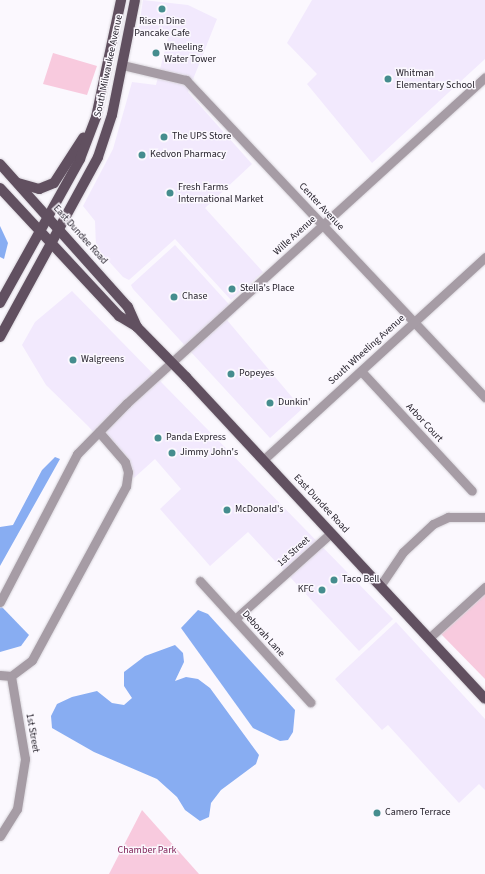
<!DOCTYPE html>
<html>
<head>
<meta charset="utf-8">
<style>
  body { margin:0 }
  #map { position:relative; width:485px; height:874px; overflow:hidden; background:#fbf8fe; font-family:"Source Sans 3",sans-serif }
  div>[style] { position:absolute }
  .built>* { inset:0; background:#f2e9fd }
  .green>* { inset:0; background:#f8cade }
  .water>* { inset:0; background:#88adf2 }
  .roads { filter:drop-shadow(0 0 1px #d8d5db) drop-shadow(0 0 1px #d8d5db) }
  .minor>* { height:9px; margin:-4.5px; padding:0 4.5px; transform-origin:4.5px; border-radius:4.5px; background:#a69ca5 }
  .primary>* { height:10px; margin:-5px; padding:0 5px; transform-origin:5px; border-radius:5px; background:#615060 }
  .dots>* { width:11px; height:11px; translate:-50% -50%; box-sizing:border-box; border:2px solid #fbf8fe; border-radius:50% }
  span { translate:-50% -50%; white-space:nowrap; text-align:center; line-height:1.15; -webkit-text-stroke:3px #fbf8fe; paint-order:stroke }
  .poi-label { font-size:10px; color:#201c26 }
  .left { translate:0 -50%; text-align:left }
  .right { translate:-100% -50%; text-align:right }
  .street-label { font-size:10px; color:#201c26 }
  .park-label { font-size:10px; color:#83265a }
</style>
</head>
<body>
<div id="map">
  <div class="built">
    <i style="clip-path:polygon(143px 0,188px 5px,217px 19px,188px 92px,252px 164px,205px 208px,263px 272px,231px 300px,175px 239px,129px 280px,123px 277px,96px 247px,95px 221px,83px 206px,113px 149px,132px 82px,156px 85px,168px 38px,138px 33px)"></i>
    <i style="clip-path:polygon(312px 0,485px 0,485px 59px,372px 163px,307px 84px,317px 74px,287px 43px)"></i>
    <i style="clip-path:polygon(175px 245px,236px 312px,227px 320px,302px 409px,270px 438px,133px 289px,131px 285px)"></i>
    <i style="clip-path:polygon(72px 291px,393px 619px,359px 651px,248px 532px,210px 566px,160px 509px,181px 489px,155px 459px,134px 478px,88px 426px,46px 385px,22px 345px,35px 322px)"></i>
    <i style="clip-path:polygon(396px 622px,485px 719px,485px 790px,479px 784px,459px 803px,388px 725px,382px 730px,335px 679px)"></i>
  </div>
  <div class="green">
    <i style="clip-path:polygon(53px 53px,97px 66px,87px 95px,43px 84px)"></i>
    <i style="clip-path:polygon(485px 591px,485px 679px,441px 634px)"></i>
    <i style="clip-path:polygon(142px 810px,199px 874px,109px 874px)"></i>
  </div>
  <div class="water">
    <i style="clip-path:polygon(0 226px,8px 243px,4px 259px,0 257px)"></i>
    <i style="clip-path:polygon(55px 457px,60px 459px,0 566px,0 527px,13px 525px,42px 470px)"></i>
    <i style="clip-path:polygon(0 605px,29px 635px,21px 646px,0 652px)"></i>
    <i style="clip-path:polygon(198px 610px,208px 614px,295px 710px,293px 732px,288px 740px,280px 741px,253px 728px,181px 628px)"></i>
    <i style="clip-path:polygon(175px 645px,183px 653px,184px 662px,175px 681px,186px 677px,198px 679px,210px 688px,259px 755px,256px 764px,221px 790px,211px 803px,209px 817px,200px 821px,185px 810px,177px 797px,157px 779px,94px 752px,52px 728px,51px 716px,57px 704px,72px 697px,97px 691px,112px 703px,124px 705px,132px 698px,124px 686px,124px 672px,145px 656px)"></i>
  </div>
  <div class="roads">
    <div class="minor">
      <i style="left:122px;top:65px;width:66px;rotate:13.2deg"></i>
      <i style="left:186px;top:80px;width:436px;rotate:46.7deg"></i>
      <i style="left:361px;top:371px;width:163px;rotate:47.2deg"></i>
      <i style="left:263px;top:460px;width:301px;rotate:-42.4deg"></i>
      <i style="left:200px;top:581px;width:164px;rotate:47.7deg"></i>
      <i style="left:380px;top:586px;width:41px;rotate:-55.9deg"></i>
      <i style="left:403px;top:552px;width:41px;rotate:-43deg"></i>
      <i style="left:433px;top:524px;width:17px;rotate:-25deg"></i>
      <i style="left:448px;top:517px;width:37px"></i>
      <i style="left:0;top:602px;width:167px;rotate:-62.5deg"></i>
      <i style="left:77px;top:454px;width:71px;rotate:-45.6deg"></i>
      <i style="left:127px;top:403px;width:484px;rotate:-42.3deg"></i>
      <i style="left:235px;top:619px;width:129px;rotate:-41.9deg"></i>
      <i style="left:429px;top:638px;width:76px;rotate:-42.3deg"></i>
      <i style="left:0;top:675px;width:11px;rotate:5deg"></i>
      <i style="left:11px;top:676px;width:26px;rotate:-37deg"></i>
      <i style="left:32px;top:660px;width:198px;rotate:-61.6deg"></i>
      <i style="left:126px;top:486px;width:14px;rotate:-82deg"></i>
      <i style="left:128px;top:472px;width:10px;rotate:-107deg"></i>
      <i style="left:125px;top:462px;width:40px;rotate:-131deg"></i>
      <i style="left:0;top:836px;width:32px;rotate:-58deg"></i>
      <i style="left:17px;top:809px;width:51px;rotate:-80.9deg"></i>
      <i style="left:25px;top:759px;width:84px;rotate:-99.6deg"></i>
    </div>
    <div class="primary">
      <i style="left:0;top:164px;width:192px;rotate:48.2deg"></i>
      <i style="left:128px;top:307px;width:22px;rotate:66deg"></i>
      <i style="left:18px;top:183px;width:22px;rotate:16deg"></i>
      <i style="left:39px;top:189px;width:16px;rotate:-22deg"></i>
      <i style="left:54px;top:183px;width:54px;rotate:-57.2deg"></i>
      <i style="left:0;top:188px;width:175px;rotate:47.1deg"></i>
      <i style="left:119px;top:316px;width:21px;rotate:31deg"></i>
      <i style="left:137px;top:327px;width:70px;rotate:45.6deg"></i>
      <i style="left:186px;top:377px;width:439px;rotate:47.1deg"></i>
      <i style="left:0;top:303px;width:165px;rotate:-60.9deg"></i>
      <i style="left:80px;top:159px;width:45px;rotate:-69.1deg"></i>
      <i style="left:96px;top:117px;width:120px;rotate:-77.9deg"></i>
      <i style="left:0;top:337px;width:205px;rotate:-61.4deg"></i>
      <i style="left:98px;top:157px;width:44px;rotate:-71.6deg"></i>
      <i style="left:112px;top:115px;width:117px;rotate:-78.7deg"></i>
    </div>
  </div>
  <div class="dots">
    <i style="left:162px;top:9px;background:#458d8e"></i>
    <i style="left:156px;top:53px;background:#458d8e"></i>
    <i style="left:388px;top:79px;background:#458d8e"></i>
    <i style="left:164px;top:137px;background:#458d8e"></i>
    <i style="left:142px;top:155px;background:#458d8e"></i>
    <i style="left:170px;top:193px;background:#458d8e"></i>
    <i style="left:232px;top:289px;background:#458d8e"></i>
    <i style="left:174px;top:297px;background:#458d8e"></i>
    <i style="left:73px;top:360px;background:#458d8e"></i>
    <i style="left:231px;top:374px;background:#458d8e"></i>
    <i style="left:270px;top:403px;background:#458d8e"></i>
    <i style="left:158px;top:438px;background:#458d8e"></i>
    <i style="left:172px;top:453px;background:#458d8e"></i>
    <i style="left:227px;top:510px;background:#458d8e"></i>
    <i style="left:334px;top:580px;background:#458d8e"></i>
    <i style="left:322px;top:590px;background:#458d8e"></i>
    <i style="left:377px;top:813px;background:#458d8e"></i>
  </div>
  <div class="poi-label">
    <span style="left:162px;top:27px">Rise n Dine<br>Pancake Cafe</span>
    <span class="left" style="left:164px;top:53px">Wheeling<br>Water Tower</span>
    <span class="left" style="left:396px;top:79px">Whitman<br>Elementary School</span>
    <span class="left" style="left:172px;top:137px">The UPS Store</span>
    <span class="left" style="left:150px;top:155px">Kedvon Pharmacy</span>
    <span class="left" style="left:178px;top:193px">Fresh Farms<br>International Market</span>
    <span class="left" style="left:240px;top:289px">Stella's Place</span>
    <span class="left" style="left:182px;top:297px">Chase</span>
    <span class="left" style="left:81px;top:360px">Walgreens</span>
    <span class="left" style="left:239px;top:374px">Popeyes</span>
    <span class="left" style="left:278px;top:403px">Dunkin'</span>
    <span class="left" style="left:166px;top:438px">Panda Express</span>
    <span class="left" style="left:180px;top:453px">Jimmy John's</span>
    <span class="left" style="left:235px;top:510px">McDonald's</span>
    <span class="left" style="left:342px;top:580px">Taco Bell</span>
    <span class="right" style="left:314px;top:590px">KFC</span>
    <span class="left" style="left:385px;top:813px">Camero Terrace</span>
  </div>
  <div class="street-label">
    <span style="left:109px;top:66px;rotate:-78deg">South Milwaukee Avenue</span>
    <span style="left:321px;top:207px;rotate:47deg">Center Avenue</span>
    <span style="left:80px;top:235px;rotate:48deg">East Dundee Road</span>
    <span style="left:295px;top:236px;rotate:-42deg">Wille Avenue</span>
    <span style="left:367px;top:350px;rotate:-42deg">South Wheeling Avenue</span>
    <span style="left:424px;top:423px;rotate:47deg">Arbor Court</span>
    <span style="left:321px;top:504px;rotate:47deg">East Dundee Road</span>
    <span style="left:294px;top:552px;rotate:-42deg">1st Street</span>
    <span style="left:263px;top:634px;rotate:48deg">Deborah Lane</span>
    <span style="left:32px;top:733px;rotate:80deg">1st Street</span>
  </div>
  <div class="park-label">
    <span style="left:147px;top:851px">Chamber Park</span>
  </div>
</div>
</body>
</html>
